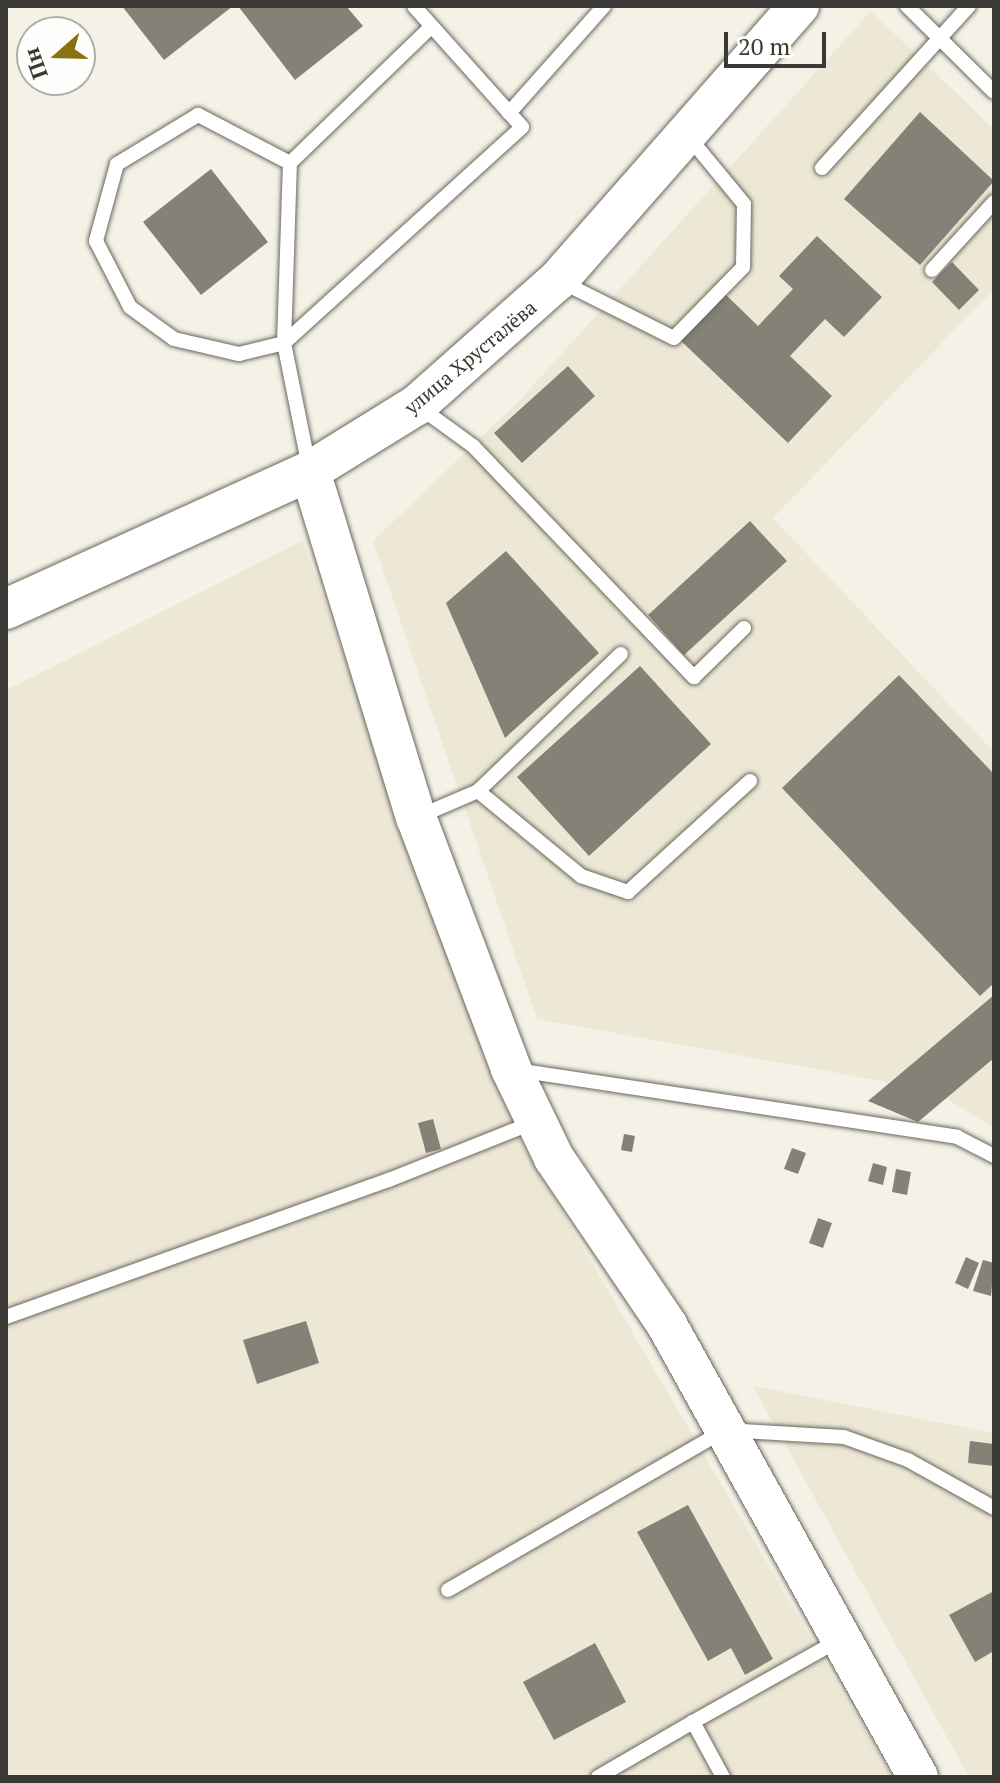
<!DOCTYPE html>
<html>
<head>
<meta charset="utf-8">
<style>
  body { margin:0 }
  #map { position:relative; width:1000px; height:1783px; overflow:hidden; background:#f4f1e6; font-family:"PT Serif",serif }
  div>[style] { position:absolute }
  .built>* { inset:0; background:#ede8d5 }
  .building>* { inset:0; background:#848177 }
  .roads { filter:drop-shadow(0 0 2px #6a675e) drop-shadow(0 0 2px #6a675e) }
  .service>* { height:14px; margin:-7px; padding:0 7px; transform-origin:7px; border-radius:7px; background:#fff }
  .secondary>* { height:40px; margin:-20px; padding:0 20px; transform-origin:20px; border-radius:20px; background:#fff }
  span { translate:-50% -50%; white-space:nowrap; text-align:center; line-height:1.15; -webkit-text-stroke:8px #fffefc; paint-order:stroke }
  .street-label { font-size:20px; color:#3a3935 }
  .frame { position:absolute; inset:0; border:8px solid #3a3935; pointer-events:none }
  .north { position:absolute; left:16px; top:16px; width:80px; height:80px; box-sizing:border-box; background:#fffefc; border:2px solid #b0afac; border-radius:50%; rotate:250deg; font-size:22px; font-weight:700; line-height:32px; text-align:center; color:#3a3935 }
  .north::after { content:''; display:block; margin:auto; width:28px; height:36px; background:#877214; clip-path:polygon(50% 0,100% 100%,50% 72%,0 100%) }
  .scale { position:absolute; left:724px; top:32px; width:102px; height:36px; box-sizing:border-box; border:4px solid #3a3935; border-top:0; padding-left:10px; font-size:24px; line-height:28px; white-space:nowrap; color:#3a3935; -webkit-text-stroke:6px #fffefc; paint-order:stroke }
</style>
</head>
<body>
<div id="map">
  <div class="built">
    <i style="clip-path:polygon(871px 11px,994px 129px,994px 289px,773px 518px,994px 752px,994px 1128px,933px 1090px,537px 1019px,373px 541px,520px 400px)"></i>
    <i style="clip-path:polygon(303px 541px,515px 1131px,892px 1777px,6px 1777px,6px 690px)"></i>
    <i style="clip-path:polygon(753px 1386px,994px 1433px,994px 1777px,969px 1777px)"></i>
  </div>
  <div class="building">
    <i style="clip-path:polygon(122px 6px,233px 6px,164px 60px)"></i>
    <i style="clip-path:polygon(238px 6px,346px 6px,363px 26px,295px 80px)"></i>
    <i style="clip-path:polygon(920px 112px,994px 181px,920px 265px,844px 199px)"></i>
    <i style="clip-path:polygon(211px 169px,268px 242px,201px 295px,143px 222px)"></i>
    <i style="clip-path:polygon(817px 236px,882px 297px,844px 337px,825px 319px,790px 356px,832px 396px,788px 443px,679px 339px,723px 292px,758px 326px,793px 289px,779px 276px)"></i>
    <i style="clip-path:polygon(952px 262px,979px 290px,959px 310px,932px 282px)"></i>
    <i style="clip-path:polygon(568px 366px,595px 396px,522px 463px,494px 433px)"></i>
    <i style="clip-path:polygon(750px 521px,787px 561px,684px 655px,648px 615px)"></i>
    <i style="clip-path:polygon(506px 551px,599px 653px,505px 738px,446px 603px)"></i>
    <i style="clip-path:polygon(640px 666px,711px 744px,589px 856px,517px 777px)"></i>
    <i style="clip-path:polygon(899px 675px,994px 774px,994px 983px,980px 996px,782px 788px)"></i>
    <i style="clip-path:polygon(994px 995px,994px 1058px,918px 1122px,868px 1101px)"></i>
    <i style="clip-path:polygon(433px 1119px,441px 1149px,426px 1153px,418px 1123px)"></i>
    <i style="clip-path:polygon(624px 1134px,635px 1136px,632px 1152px,621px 1150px)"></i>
    <i style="clip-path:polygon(792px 1148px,806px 1153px,798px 1174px,784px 1169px)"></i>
    <i style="clip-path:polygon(873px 1163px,887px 1167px,883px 1185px,868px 1181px)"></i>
    <i style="clip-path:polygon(896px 1169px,911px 1172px,907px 1195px,892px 1192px)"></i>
    <i style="clip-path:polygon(818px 1218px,832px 1223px,823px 1248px,809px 1243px)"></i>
    <i style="clip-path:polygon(966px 1257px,979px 1263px,968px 1289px,955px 1283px)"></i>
    <i style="clip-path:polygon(983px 1260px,994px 1263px,991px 1296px,973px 1291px)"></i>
    <i style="clip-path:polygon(306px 1321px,319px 1363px,257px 1384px,243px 1340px)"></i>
    <i style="clip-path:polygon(970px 1441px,994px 1444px,994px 1466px,968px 1463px)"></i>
    <i style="clip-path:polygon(688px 1505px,773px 1659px,745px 1675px,731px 1648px,708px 1661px,637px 1532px)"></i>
    <i style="clip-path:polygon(994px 1591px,994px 1651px,975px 1662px,949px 1615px)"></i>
    <i style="clip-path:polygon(595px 1643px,626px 1702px,554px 1740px,523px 1682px)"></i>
  </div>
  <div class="roads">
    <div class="service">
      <i style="left:907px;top:6px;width:122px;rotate:44.7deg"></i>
      <i style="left:509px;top:113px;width:143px;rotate:-48.4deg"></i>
      <i style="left:290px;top:163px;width:104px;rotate:-152.4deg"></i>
      <i style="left:198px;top:115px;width:95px;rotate:148.8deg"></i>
      <i style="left:117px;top:164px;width:80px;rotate:105.3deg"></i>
      <i style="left:96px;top:241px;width:74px;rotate:62.7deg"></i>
      <i style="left:130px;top:307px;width:54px;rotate:36deg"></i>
      <i style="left:174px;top:339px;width:67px;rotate:13deg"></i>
      <i style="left:239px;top:354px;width:46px;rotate:-13.7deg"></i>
      <i style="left:284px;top:343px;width:180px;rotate:-88.1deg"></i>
      <i style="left:290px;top:163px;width:194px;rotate:-44deg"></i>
      <i style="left:822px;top:168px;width:219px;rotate:-47.8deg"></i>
      <i style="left:932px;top:270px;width:92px;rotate:-47.6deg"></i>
      <i style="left:562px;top:282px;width:125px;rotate:26.6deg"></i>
      <i style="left:674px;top:338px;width:99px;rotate:-45.8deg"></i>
      <i style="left:743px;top:267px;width:63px;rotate:-89.1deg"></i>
      <i style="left:744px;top:204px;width:88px;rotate:-129.5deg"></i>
      <i style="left:418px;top:406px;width:68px;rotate:36deg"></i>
      <i style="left:473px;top:446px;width:320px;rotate:46.3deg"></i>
      <i style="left:694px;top:677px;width:70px;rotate:-44.4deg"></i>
      <i style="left:309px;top:467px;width:126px;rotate:-101.4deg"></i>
      <i style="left:284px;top:343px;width:321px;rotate:-42.2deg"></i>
      <i style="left:522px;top:127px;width:162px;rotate:-131.8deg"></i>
      <i style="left:478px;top:791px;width:134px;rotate:39.5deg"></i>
      <i style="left:581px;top:876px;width:50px;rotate:18.8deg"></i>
      <i style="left:628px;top:892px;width:165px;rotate:-42.3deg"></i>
      <i style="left:420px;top:816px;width:63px;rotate:-23.3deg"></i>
      <i style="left:478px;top:791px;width:198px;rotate:-43.8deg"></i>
      <i style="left:516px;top:1070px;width:446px;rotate:8.6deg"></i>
      <i style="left:957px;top:1137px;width:42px;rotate:27.2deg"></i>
      <i style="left:6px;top:1317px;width:407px;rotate:-19.7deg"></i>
      <i style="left:389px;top:1180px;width:157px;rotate:-21.7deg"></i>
      <i style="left:448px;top:1590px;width:320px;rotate:-30deg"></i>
      <i style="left:725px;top:1430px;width:119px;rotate:3.4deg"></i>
      <i style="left:844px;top:1437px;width:68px;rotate:19.8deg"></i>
      <i style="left:908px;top:1460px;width:98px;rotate:29.2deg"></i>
      <i style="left:598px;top:1777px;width:110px;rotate:-30.1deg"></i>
      <i style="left:723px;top:1777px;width:63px;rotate:-118.6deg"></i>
      <i style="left:693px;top:1722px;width:170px;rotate:-29.3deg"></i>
    </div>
    <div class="secondary">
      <i style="left:310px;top:471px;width:362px;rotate:73deg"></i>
      <i style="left:416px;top:817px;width:269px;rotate:69.3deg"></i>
      <i style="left:511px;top:1069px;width:99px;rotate:64.2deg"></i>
      <i style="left:554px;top:1158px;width:202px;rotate:55.9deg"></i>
      <i style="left:667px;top:1325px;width:517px;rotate:60.96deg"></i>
      <i style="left:6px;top:609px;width:334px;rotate:-24.4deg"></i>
      <i style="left:310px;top:471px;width:126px;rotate:-31.7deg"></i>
      <i style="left:417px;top:405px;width:188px;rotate:-41.6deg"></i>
      <i style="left:558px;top:280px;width:365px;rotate:-48.7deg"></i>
    </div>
  </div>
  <div class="street-label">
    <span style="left:470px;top:357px;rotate:-40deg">улица Хрусталёва</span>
  </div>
  <div class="frame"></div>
  <div class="north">Пн</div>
  <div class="scale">20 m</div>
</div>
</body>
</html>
